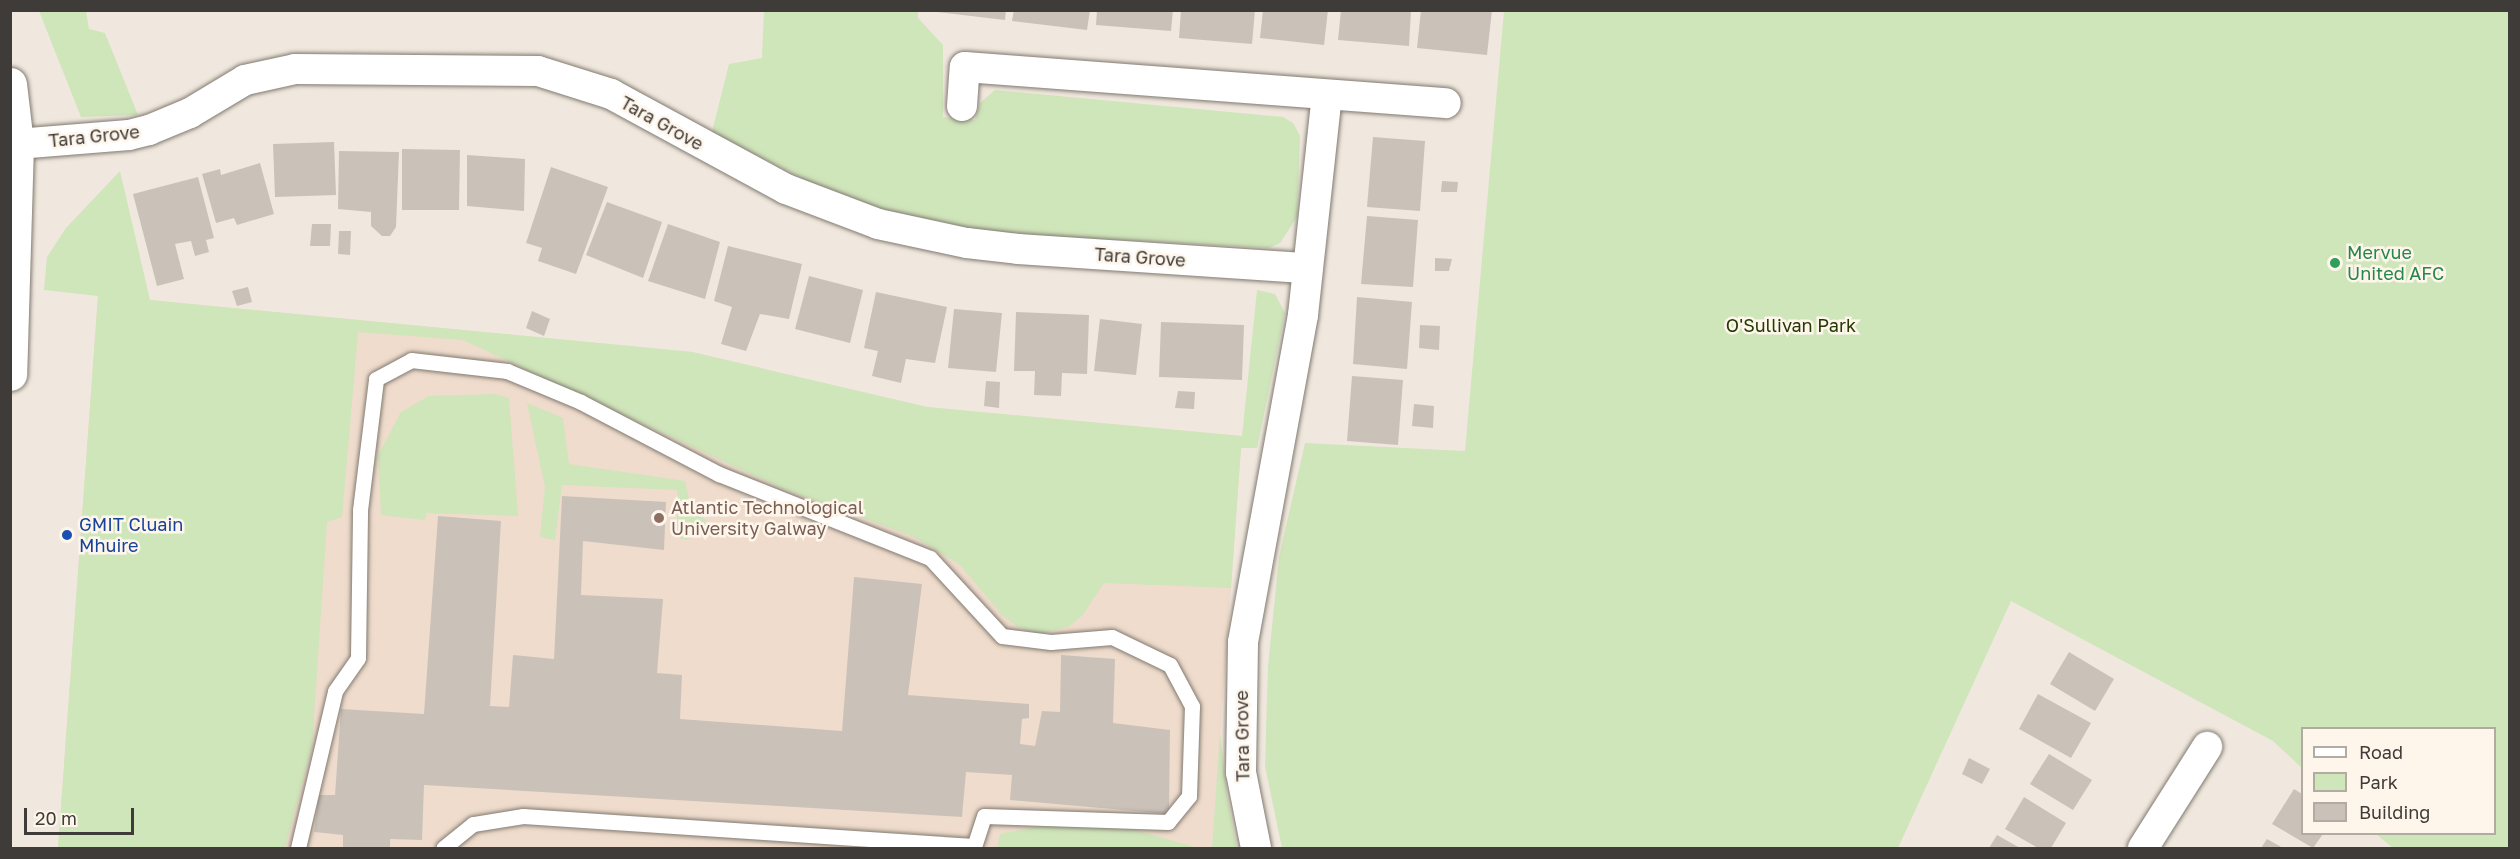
<!DOCTYPE html>
<html>
<head>
<meta charset="utf-8">
<style>
  body { margin:0 }
  #map { position:relative; width:2520px; height:859px; overflow:hidden; background:#f0e8de; font-family:"Golos Text",sans-serif }
  div>[style] { position:absolute }
  .education>* { inset:0; background:#efdccc }
  .green>* { inset:0; background:#cfe5ba }
  .building>* { inset:0; background:#cac2b9 }
  .roads { filter:drop-shadow(0 0 2px #817a71) drop-shadow(0 0 2px #817a71) }
  .service>* { height:15px; margin:-7.5px; padding:0 7.5px; transform-origin:7.5px; border-radius:7.5px; background:#fff }
  .minor>* { height:30px; margin:-15px; padding:0 15px; transform-origin:15px; border-radius:15px; background:#fff }
  .secondary>* { height:33px; margin:-16.5px; padding:0 16.5px; transform-origin:16.5px; border-radius:16.5px; background:#fff }
  .dots>* { width:16px; height:16px; translate:-50% -50%; box-sizing:border-box; border:3px solid #fef5eb; border-radius:50% }
  span { translate:-50% -50%; white-space:nowrap; text-align:center; line-height:1.15; -webkit-text-stroke:5px #fef5eb; paint-order:stroke }
  .street-label { font-size:18px; color:#3f3b38 }
  .leisure-label { font-size:18px; color:#27864d }
  .left { translate:0 -50%; text-align:left }
  .park-label { font-size:18px; color:#243904 }
  .education-label { font-size:18px; color:#785e54 }
  .transit-label { font-size:18px; color:#164399 }
  .frame { position:absolute; inset:0; border:12px solid #3f3b38; pointer-events:none }
  .legend { position:absolute; left:2301px; top:727px; width:195px; height:108px; box-sizing:border-box; background:#fef5eb; border:2px solid #b2aba3; margin:0; padding:8px 10px; list-style:none; font-size:18px; color:#3f3b38 }
  .legend li { display:flex; align-items:center; gap:12px; height:30px }
  .legend b { width:30px; border:2px solid #b2aba3 }
  .scale { position:absolute; left:24px; top:808px; width:110px; height:27px; box-sizing:border-box; border:3px solid #3f3b38; border-top:0; padding-left:8px; font-size:18px; line-height:21px; white-space:nowrap; color:#3f3b38; -webkit-text-stroke:4px #fef5eb; paint-order:stroke }
</style>
</head>
<body>
<div id="map">
  <div class="education">
    <i style="clip-path:polygon(98px 295px,692px 352px,927px 407px,1242px 436px,1212px 848px,58px 848px)"></i>
  </div>
  <div class="green">
    <i style="clip-path:polygon(39px 11px,86px 11px,89px 29px,105px 33px,138px 115px,81px 117px)"></i>
    <i style="clip-path:polygon(764px 11px,918px 11px,918px 18px,943px 45px,943px 117px,975px 120px,980px 103px,995px 90px,1283px 117px,1293px 123px,1300px 136px,1297px 217px,1280px 243px,1269px 248px,990px 233px,956px 229px,870px 206px,819px 187px,712px 132px,729px 64px,762px 58px)"></i>
    <i style="clip-path:polygon(1504px 11px,2509px 11px,2509px 848px,2393px 848px,2376px 834px,2494px 834px,2494px 728px,2302px 728px,2302px 768px,2273px 741px,2011px 601px,1898px 848px,1282px 848px,1265px 766px,1268px 667px,1279px 557px,1305px 443px,1465px 451px)"></i>
    <i style="clip-path:polygon(120px 171px,150px 300px,692px 352px,927px 407px,1242px 436px,1257px 290px,1275px 294px,1285px 313px,1257px 448px,1241px 448px,1231px 588px,1104px 583px,1082px 616px,1068px 627px,1039px 634px,1018px 627px,1002px 615px,959px 564px,912px 536px,783px 489px,463px 340px,358px 332px,342px 517px,327px 522px,312px 747px,285px 848px,58px 848px,98px 296px,44px 290px,47px 257px,66px 228px)"></i>
    <i style="clip-path:polygon(496px 394px,509px 398px,518px 516px,426px 513px,425px 520px,381px 515px,378px 455px,401px 412px,429px 396px)"></i>
    <i style="clip-path:polygon(527px 403px,563px 418px,569px 464px,685px 481px,691px 508px,707px 521px,699px 536px,685px 540px,677px 537px,677px 490px,562px 485px,555px 540px,540px 537px,545px 487px)"></i>
    <i style="clip-path:polygon(1220px 732px,1227px 795px,1237px 848px,1212px 848px)"></i>
    <i style="clip-path:polygon(1061px 822px,1135px 830px,1198px 848px,997px 848px,1000px 834px)"></i>
  </div>
  <div class="building">
    <i style="clip-path:polygon(920px 10px,1006px 10px,1005px 20px)"></i>
    <i style="clip-path:polygon(1014px 10px,1090px 10px,1087px 30px,1012px 21px)"></i>
    <i style="clip-path:polygon(1097px 10px,1173px 10px,1171px 31px,1096px 25px)"></i>
    <i style="clip-path:polygon(1181px 10px,1255px 10px,1252px 44px,1179px 38px)"></i>
    <i style="clip-path:polygon(1263px 10px,1328px 10px,1324px 45px,1260px 38px)"></i>
    <i style="clip-path:polygon(1341px 10px,1411px 10px,1409px 46px,1338px 40px)"></i>
    <i style="clip-path:polygon(1421px 10px,1492px 10px,1487px 55px,1417px 48px)"></i>
    <i style="clip-path:polygon(1373px 137px,1425px 141px,1420px 211px,1367px 207px)"></i>
    <i style="clip-path:polygon(334px 142px,336px 195px,275px 197px,273px 144px)"></i>
    <i style="clip-path:polygon(402px 149px,460px 150px,459px 210px,402px 210px)"></i>
    <i style="clip-path:polygon(339px 151px,399px 152px,396px 227px,390px 236px,382px 236px,371px 226px,371px 212px,338px 209px)"></i>
    <i style="clip-path:polygon(467px 155px,525px 159px,524px 211px,467px 206px)"></i>
    <i style="clip-path:polygon(260px 163px,274px 214px,237px 225px,234px 218px,216px 223px,202px 174px,220px 169px,221px 175px)"></i>
    <i style="clip-path:polygon(551px 167px,608px 187px,576px 274px,538px 261px,542px 248px,526px 243px)"></i>
    <i style="clip-path:polygon(198px 177px,214px 238px,206px 240px,209px 252px,195px 256px,191px 241px,175px 244px,184px 279px,157px 286px,133px 194px)"></i>
    <i style="clip-path:polygon(1442px 181px,1458px 182px,1457px 192px,1441px 192px)"></i>
    <i style="clip-path:polygon(607px 202px,662px 222px,643px 278px,586px 255px)"></i>
    <i style="clip-path:polygon(1367px 216px,1418px 220px,1413px 287px,1361px 284px)"></i>
    <i style="clip-path:polygon(312px 224px,331px 224px,330px 246px,310px 246px)"></i>
    <i style="clip-path:polygon(668px 224px,720px 242px,705px 299px,648px 281px)"></i>
    <i style="clip-path:polygon(339px 231px,351px 231px,350px 255px,338px 254px)"></i>
    <i style="clip-path:polygon(728px 246px,802px 264px,789px 319px,760px 314px,746px 351px,721px 344px,732px 307px,714px 301px)"></i>
    <i style="clip-path:polygon(1435px 258px,1452px 259px,1449px 271px,1435px 271px)"></i>
    <i style="clip-path:polygon(809px 276px,863px 290px,850px 343px,795px 329px)"></i>
    <i style="clip-path:polygon(248px 287px,252px 302px,237px 306px,232px 291px)"></i>
    <i style="clip-path:polygon(876px 292px,947px 307px,935px 363px,906px 359px,901px 383px,872px 376px,878px 351px,864px 348px)"></i>
    <i style="clip-path:polygon(1357px 297px,1412px 302px,1407px 369px,1353px 364px)"></i>
    <i style="clip-path:polygon(954px 309px,1002px 313px,996px 372px,948px 368px)"></i>
    <i style="clip-path:polygon(532px 311px,550px 319px,544px 336px,526px 328px)"></i>
    <i style="clip-path:polygon(1016px 312px,1089px 315px,1087px 374px,1062px 373px,1061px 396px,1034px 395px,1035px 371px,1014px 371px)"></i>
    <i style="clip-path:polygon(1100px 319px,1142px 324px,1136px 375px,1094px 371px)"></i>
    <i style="clip-path:polygon(1161px 322px,1244px 325px,1242px 380px,1159px 377px)"></i>
    <i style="clip-path:polygon(1420px 325px,1440px 326px,1439px 350px,1419px 348px)"></i>
    <i style="clip-path:polygon(1352px 376px,1403px 380px,1398px 445px,1347px 441px)"></i>
    <i style="clip-path:polygon(986px 381px,1000px 382px,999px 408px,984px 406px)"></i>
    <i style="clip-path:polygon(1178px 391px,1195px 392px,1194px 409px,1175px 408px)"></i>
    <i style="clip-path:polygon(1414px 404px,1434px 406px,1433px 428px,1412px 426px)"></i>
    <i style="clip-path:polygon(562px 496px,666px 502px,664px 550px,583px 541px,581px 595px,663px 599px,657px 673px,682px 675px,680px 719px,842px 731px,854px 577px,922px 584px,908px 695px,1029px 704px,1029px 718px,1022px 719px,1020px 744px,1035px 746px,1042px 711px,1060px 712px,1061px 655px,1115px 659px,1113px 723px,1170px 730px,1169px 814px,1010px 800px,1012px 775px,966px 772px,962px 817px,424px 785px,422px 840px,390px 839px,390px 848px,343px 848px,343px 835px,314px 832px,319px 795px,335px 795px,341px 709px,424px 714px,438px 516px,501px 521px,490px 706px,509px 707px,513px 655px,554px 659px)"></i>
    <i style="clip-path:polygon(2069px 652px,2114px 679px,2095px 711px,2050px 684px)"></i>
    <i style="clip-path:polygon(2038px 694px,2091px 723px,2071px 758px,2019px 729px)"></i>
    <i style="clip-path:polygon(2049px 754px,2092px 780px,2073px 810px,2030px 784px)"></i>
    <i style="clip-path:polygon(1969px 758px,1990px 769px,1982px 784px,1962px 774px)"></i>
    <i style="clip-path:polygon(2294px 789px,2302px 794px,2302px 834px,2323px 834px,2313px 848px,2272px 824px)"></i>
    <i style="clip-path:polygon(2024px 797px,2066px 823px,2051px 848px,2038px 848px,2005px 829px)"></i>
    <i style="clip-path:polygon(1997px 835px,2020px 848px,1989px 848px)"></i>
    <i style="clip-path:polygon(2267px 839px,2283px 848px,2261px 848px)"></i>
  </div>
  <div class="roads">
    <div class="service">
      <i style="left:298px;top:848px;width:161px;rotate:-76.7deg"></i>
      <i style="left:335px;top:691px;width:40px;rotate:-55.1deg"></i>
      <i style="left:358px;top:658px;width:148px;rotate:-89.2deg"></i>
      <i style="left:360px;top:510px;width:132px;rotate:-83deg"></i>
      <i style="left:376px;top:379px;width:40px;rotate:-28deg"></i>
      <i style="left:411px;top:360px;width:97px;rotate:6.5deg"></i>
      <i style="left:507px;top:371px;width:80px;rotate:22.7deg"></i>
      <i style="left:581px;top:402px;width:156px;rotate:27.6deg"></i>
      <i style="left:719px;top:474px;width:227px;rotate:21.7deg"></i>
      <i style="left:930px;top:558px;width:106px;rotate:47.3deg"></i>
      <i style="left:1002px;top:636px;width:49px;rotate:7deg"></i>
      <i style="left:1051px;top:642px;width:61px;rotate:-4.7deg"></i>
      <i style="left:1112px;top:637px;width:64px;rotate:25.8deg"></i>
      <i style="left:1170px;top:665px;width:47px;rotate:61.8deg"></i>
      <i style="left:1192px;top:706px;width:90px;rotate:91.9deg"></i>
      <i style="left:1189px;top:796px;width:33px;rotate:129deg"></i>
      <i style="left:1168px;top:822px;width:184px;rotate:-178.1deg"></i>
      <i style="left:984px;top:816px;width:32px;rotate:108deg"></i>
      <i style="left:974px;top:846px;width:452px;rotate:-176.2deg"></i>
      <i style="left:523px;top:816px;width:51px;rotate:170.9deg"></i>
      <i style="left:473px;top:824px;width:38px;rotate:141deg"></i>
    </div>
    <div class="minor">
      <i style="left:962px;top:106px;width:39px;rotate:-86deg"></i>
      <i style="left:965px;top:67px;width:482px;rotate:4.3deg"></i>
      <i style="left:17px;top:144px;width:112px;rotate:-4.6deg"></i>
      <i style="left:129px;top:135px;width:21px;rotate:-14deg"></i>
      <i style="left:149px;top:130px;width:44px;rotate:-22.5deg"></i>
      <i style="left:190px;top:113px;width:64px;rotate:-31deg"></i>
      <i style="left:245px;top:80px;width:51px;rotate:-12.4deg"></i>
      <i style="left:295px;top:69px;width:243px;rotate:0.5deg"></i>
      <i style="left:538px;top:71px;width:77px;rotate:17.5deg"></i>
      <i style="left:611px;top:94px;width:199px;rotate:28.5deg"></i>
      <i style="left:786px;top:189px;width:98px;rotate:20.8deg"></i>
      <i style="left:878px;top:224px;width:91px;rotate:12.1deg"></i>
      <i style="left:967px;top:243px;width:51px;rotate:6.7deg"></i>
      <i style="left:1018px;top:249px;width:290px;rotate:3.8deg"></i>
      <i style="left:1256px;top:848px;width:77px;rotate:-101.2deg"></i>
      <i style="left:1241px;top:772px;width:130px;rotate:-89.1deg"></i>
      <i style="left:1243px;top:642px;width:332px;rotate:-79.6deg"></i>
      <i style="left:1303px;top:315px;width:221px;rotate:-83.8deg"></i>
      <i style="left:2143px;top:848px;width:120px;rotate:-57.6deg"></i>
    </div>
    <div class="secondary">
      <i style="left:10px;top:84px;width:60px;rotate:83.3deg"></i>
      <i style="left:17px;top:144px;width:230px;rotate:91.7deg"></i>
    </div>
  </div>
  <div class="dots">
    <i style="left:2335px;top:263px;background:#2e9e5b"></i>
    <i style="left:659px;top:518px;background:#8d6e63"></i>
    <i style="left:67px;top:535px;background:#1a4fb4"></i>
  </div>
  <div class="street-label">
    <span style="left:662px;top:123px;rotate:29deg">Tara Grove</span>
    <span style="left:94px;top:136px;rotate:-6deg">Tara Grove</span>
    <span style="left:1140px;top:257px;rotate:4deg">Tara Grove</span>
    <span style="left:1242px;top:736px;rotate:-91deg">Tara Grove</span>
  </div>
  <div class="leisure-label">
    <span class="left" style="left:2347px;top:263px">Mervue<br>United AFC</span>
  </div>
  <div class="park-label">
    <span style="left:1791px;top:325px">O'Sullivan Park</span>
  </div>
  <div class="education-label">
    <span class="left" style="left:671px;top:518px">Atlantic Technological<br>University Galway</span>
  </div>
  <div class="transit-label">
    <span class="left" style="left:79px;top:535px">GMIT Cluain<br>Mhuire</span>
  </div>
  <div class="frame"></div>
  <ul class="legend">
  <li><b style="height:8px;background:#fff"></b>Road</li>
  <li><b style="height:16px;background:#cfe5ba"></b>Park</li>
  <li><b style="height:16px;background:#cac2b9"></b>Building</li>
  </ul>
  <div class="scale">20 m</div>
</div>
</body>
</html>
